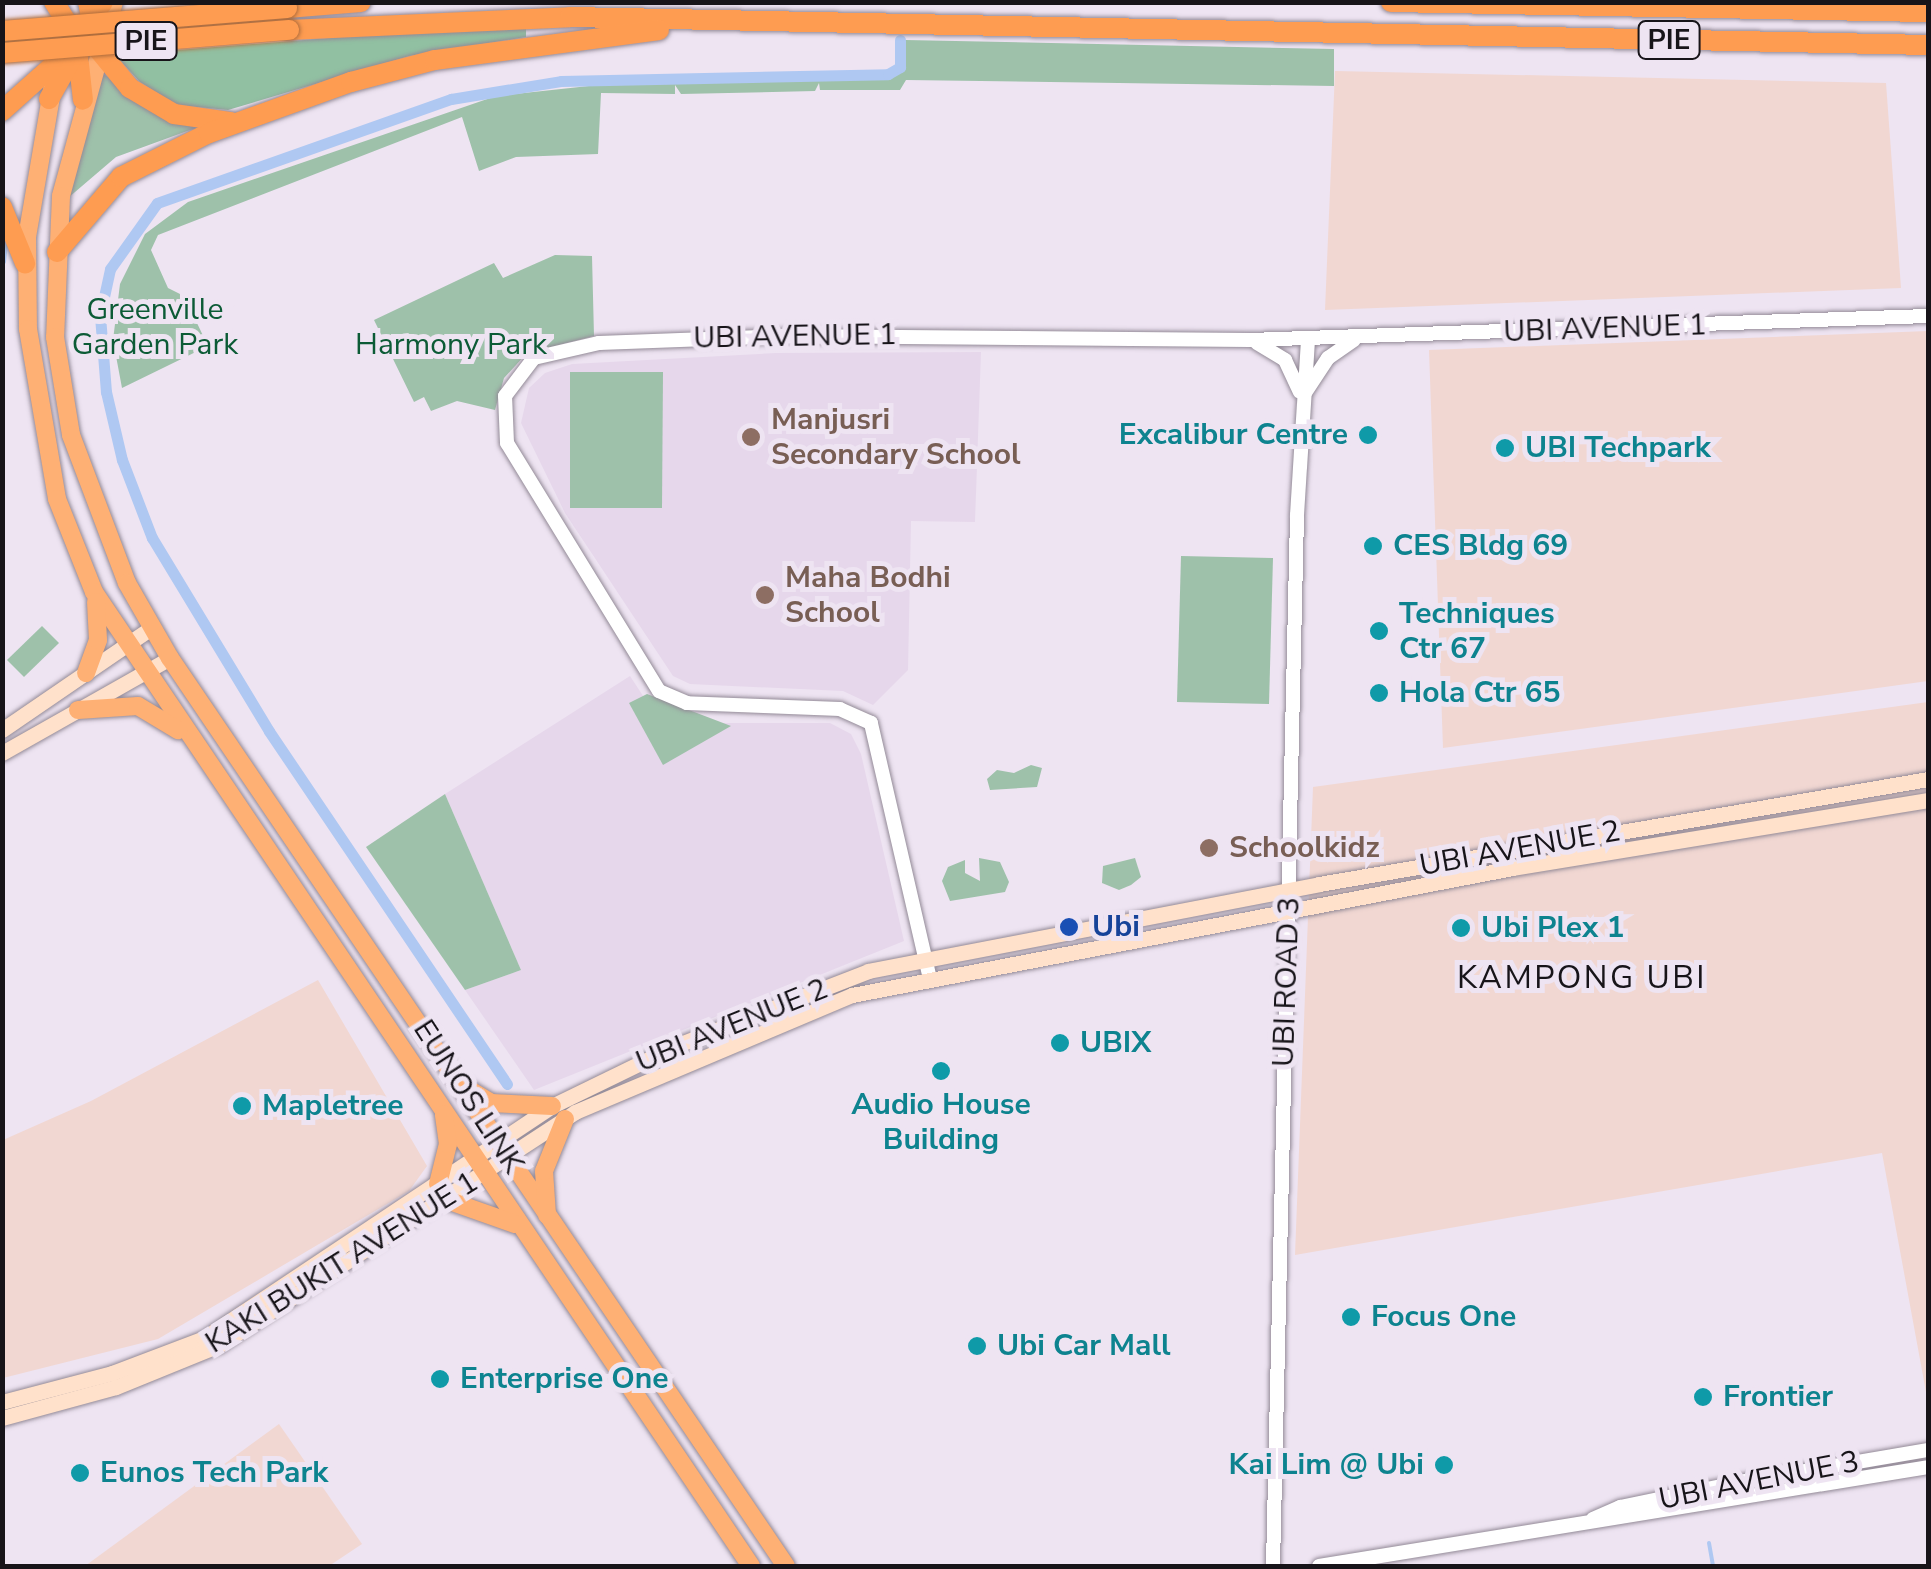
<!DOCTYPE html>
<html>
<head>
<meta charset="utf-8">
<style>
  body { margin:0 }
  #map { position:relative; width:1931px; height:1569px; overflow:hidden; background:#eee4f2; font-family:"Nunito Sans",sans-serif }
  div>[style] { position:absolute }
  .built>* { inset:0; background:#e6d7eb }
  .industrial>* { inset:0; background:#f1d7d2 }
  .green>* { inset:0; background:#9ec1aa }
  .forest>* { inset:0; background:#91c0a2 }
  .stream>* { height:4px; margin:-2px; padding:0 2px; transform-origin:2px; border-radius:2px; background:#afc8f2 }
  .canal>* { height:11px; margin:-5.5px; padding:0 5.5px; transform-origin:5.5px; border-radius:5.5px; background:#afc8f2 }
  .roads { filter:drop-shadow(0 0 2px #938a97) drop-shadow(0 0 2px #938a97) }
  .tertiary>* { height:14px; margin:-7px; padding:0 7px; transform-origin:7px; border-radius:7px; background:#fff }
  .secondary>* { height:15px; margin:-7.5px; padding:0 7.5px; transform-origin:7.5px; border-radius:7.5px; background:#ffe1cb }
  .trunk>* { height:18px; margin:-9px; padding:0 9px; transform-origin:9px; border-radius:9px; background:#feb074 }
  .motorway>* { height:20px; margin:-10px; padding:0 10px; transform-origin:10px; border-radius:10px; background:#fe9c51 }
  .bridges { filter:drop-shadow(0 0 2px #ad6c3d) drop-shadow(0 0 2px #ad6c3d) }
  .motorway-bridge>* { height:20px; margin:-10px; padding:0 10px; transform-origin:10px; border-radius:10px; background:#fe9c51 }
  .dots>* { width:28px; height:28px; translate:-50% -50%; box-sizing:border-box; border:5px solid #eee4f2; border-radius:50% }
  span { translate:-50% -50%; white-space:nowrap; text-align:center; line-height:1.15; -webkit-text-stroke:10px #eee4f2; paint-order:stroke }
  .shield-label span { padding:2px 8px; background:#eee4f2; border:2px solid; border-radius:8px; -webkit-text-stroke-width:0 }
  .shield-label { font-size:28px; color:#171419; font-weight:700 }
  .park-label { font-size:30px; color:#0c5b36 }
  .street-label { font-size:30px; color:#171419 }
  .education-label { font-size:30px; color:#785e54; font-weight:700 }
  .left { translate:0 -50%; text-align:left }
  .culture-label { font-size:30px; color:#0d838f; font-weight:700 }
  .right { translate:-100% -50%; text-align:right }
  .transit-label { font-size:30px; color:#164399; font-weight:700 }
  .neighbourhood-label { font-size:32px; color:#171419; letter-spacing:2.5px }
  .frame { position:absolute; inset:0; border:5px solid #171419; pointer-events:none }
</style>
</head>
<body>
<div id="map">
  <div class="built">
    <i style="clip-path:polygon(981px 352px,975px 522px,911px 521px,908px 670px,873px 705px,843px 691px,690px 684px,673px 676px,565px 513px,521px 423px,529px 388px,545px 373px,572px 364px,776px 353px)"></i>
    <i style="clip-path:polygon(630px 676px,647px 702px,691px 723px,830px 723px,851px 734px,861px 754px,904px 941px,534px 1090px,465px 990px,521px 970px,445px 794px)"></i>
  </div>
  <div class="industrial">
    <i style="clip-path:polygon(1335px 71px,1886px 83px,1901px 288px,1325px 310px)"></i>
    <i style="clip-path:polygon(1928px 331px,1928px 681px,1443px 748px,1429px 350px)"></i>
    <i style="clip-path:polygon(1928px 702px,1928px 1403px,1882px 1153px,1295px 1255px,1313px 787px)"></i>
    <i style="clip-path:polygon(318px 980px,427px 1166px,409px 1191px,158px 1339px,3px 1378px,3px 1140px,91px 1101px)"></i>
    <i style="clip-path:polygon(279px 1424px,362px 1544px,329px 1566px,85px 1566px)"></i>
  </div>
  <div class="green">
    <i style="clip-path:polygon(905px 40px,1334px 49px,1334px 86px,906px 80px,900px 90px,820px 90px,819px 83px,815px 91px,681px 94px,675px 85px,675px 94px,601px 93px,598px 154px,516px 157px,479px 171px,462px 117px,158px 235px,151px 250px,168px 288px,184px 296px,208px 346px,122px 388px,113px 340px,120px 284px,145px 234px,188px 202px,496px 96px,598px 85px,889px 78px,904px 70px)"></i>
    <i style="clip-path:polygon(97px 71px,201px 126px,116px 157px,68px 198px)"></i>
    <i style="clip-path:polygon(555px 255px,592px 256px,594px 336px,527px 353px,504px 378px,495px 410px,457px 401px,431px 411px,424px 397px,414px 402px,374px 320px,494px 263px,503px 278px)"></i>
    <i style="clip-path:polygon(570px 372px,663px 372px,662px 508px,570px 508px)"></i>
    <i style="clip-path:polygon(1181px 556px,1273px 558px,1269px 704px,1177px 702px)"></i>
    <i style="clip-path:polygon(42px 626px,59px 643px,24px 677px,7px 660px)"></i>
    <i style="clip-path:polygon(647px 694px,731px 726px,663px 765px,629px 703px)"></i>
    <i style="clip-path:polygon(1031px 765px,1042px 768px,1037px 787px,990px 790px,987px 779px,997px 770px,1014px 773px)"></i>
    <i style="clip-path:polygon(445px 794px,521px 970px,465px 990px,366px 847px)"></i>
    <i style="clip-path:polygon(979px 858px,1000px 862px,1009px 882px,1005px 892px,950px 901px,942px 881px,948px 867px,965px 860px,965px 873px,980px 881px)"></i>
    <i style="clip-path:polygon(1135px 858px,1141px 877px,1131px 885px,1119px 890px,1102px 883px,1103px 866px)"></i>
  </div>
  <div class="forest">
    <i style="clip-path:polygon(526px 29px,526px 37px,409px 56px,228px 110px,177px 105px,140px 82px,115px 55px,418px 31px)"></i>
  </div>
  <div class="stream">
    <i style="left:4px;top:262px;width:20px;rotate:-84deg"></i>
    <i style="left:1709px;top:1543px;width:23px;rotate:80deg"></i>
  </div>
  <div class="canal">
    <i style="left:507px;top:1084px;width:426px;rotate:-124deg"></i>
    <i style="left:269px;top:731px;width:226px;rotate:-121.2deg"></i>
    <i style="left:152px;top:538px;width:84px;rotate:-111deg"></i>
    <i style="left:122px;top:460px;width:70px;rotate:-103.2deg"></i>
    <i style="left:106px;top:392px;width:77px;rotate:-94.5deg"></i>
    <i style="left:100px;top:315px;width:47px;rotate:-77.7deg"></i>
    <i style="left:110px;top:269px;width:81px;rotate:-54.5deg"></i>
    <i style="left:157px;top:203px;width:312px;rotate:-19.5deg"></i>
    <i style="left:451px;top:99px;width:111px;rotate:-9.3deg"></i>
    <i style="left:561px;top:81px;width:327px;rotate:-1.2deg"></i>
    <i style="left:888px;top:74px;width:14px;rotate:-30deg"></i>
    <i style="left:900px;top:67px;width:27px;rotate:-90deg"></i>
  </div>
  <div class="roads">
    <div class="tertiary">
      <i style="left:1257px;top:343px;width:33px;rotate:31deg"></i>
      <i style="left:1285px;top:360px;width:35px;rotate:65deg"></i>
      <i style="left:1305px;top:393px;width:42px;rotate:-56.7deg"></i>
      <i style="left:1328px;top:358px;width:32px;rotate:-35deg"></i>
      <i style="left:930px;top:979px;width:263px;rotate:-103deg"></i>
      <i style="left:871px;top:723px;width:34px;rotate:-156deg"></i>
      <i style="left:840px;top:709px;width:153px;rotate:-177.8deg"></i>
      <i style="left:687px;top:703px;width:30px;rotate:-157deg"></i>
      <i style="left:659px;top:691px;width:291px;rotate:-121.5deg"></i>
      <i style="left:507px;top:443px;width:47px;rotate:-92.4deg"></i>
      <i style="left:505px;top:396px;width:48px;rotate:-52.7deg"></i>
      <i style="left:534px;top:358px;width:67px;rotate:-13deg"></i>
      <i style="left:599px;top:343px;width:189px;rotate:-2.1deg"></i>
      <i style="left:788px;top:336px;width:462px;rotate:0.5deg"></i>
      <i style="left:1250px;top:340px;width:678px;rotate:-2.03deg"></i>
      <i style="left:1593px;top:1519px;width:30px;rotate:-24deg"></i>
      <i style="left:1620px;top:1507px;width:129px;rotate:-11.7deg"></i>
      <i style="left:1746px;top:1481px;width:185px;rotate:-9.7deg"></i>
      <i style="left:1273px;top:1566px;width:1051px;rotate:-88.69deg"></i>
      <i style="left:1297px;top:515px;width:177px;rotate:-86.4deg"></i>
      <i style="left:1319px;top:1566px;width:617px;rotate:-9.23deg"></i>
    </div>
    <div class="secondary">
      <i style="left:2px;top:730px;width:181px;rotate:-34.4deg"></i>
      <i style="left:2px;top:753px;width:193px;rotate:-29.5deg"></i>
      <i style="left:2px;top:1402px;width:114px;rotate:-14.8deg"></i>
      <i style="left:112px;top:1373px;width:98px;rotate:-20.8deg"></i>
      <i style="left:204px;top:1338px;width:418px;rotate:-33.7deg"></i>
      <i style="left:552px;top:1106px;width:137px;rotate:-26deg"></i>
      <i style="left:675px;top:1046px;width:207px;rotate:-21.2deg"></i>
      <i style="left:868px;top:971px;width:459px;rotate:-10.9deg"></i>
      <i style="left:1319px;top:884px;width:618px;rotate:-9.78deg"></i>
      <i style="left:2px;top:1418px;width:118px;rotate:-15.2deg"></i>
      <i style="left:116px;top:1387px;width:111px;rotate:-22.2deg"></i>
      <i style="left:219px;top:1345px;width:425px;rotate:-33.2deg"></i>
      <i style="left:575px;top:1112px;width:301px;rotate:-22.9deg"></i>
      <i style="left:852px;top:995px;width:673px;rotate:-10.88deg"></i>
      <i style="left:1513px;top:868px;width:421px;rotate:-9.3deg"></i>
    </div>
    <div class="trunk">
      <i style="left:114px;top:2px;width:201px;rotate:105.3deg"></i>
      <i style="left:61px;top:196px;width:141px;rotate:92.4deg"></i>
      <i style="left:55px;top:337px;width:99px;rotate:80.7deg"></i>
      <i style="left:71px;top:435px;width:158px;rotate:69.3deg"></i>
      <i style="left:127px;top:583px;width:86px;rotate:60.2deg"></i>
      <i style="left:170px;top:658px;width:1097px;rotate:55.85deg"></i>
      <i style="left:53px;top:85px;width:154px;rotate:99.7deg"></i>
      <i style="left:27px;top:237px;width:92px;rotate:89.4deg"></i>
      <i style="left:28px;top:329px;width:172px;rotate:80.3deg"></i>
      <i style="left:57px;top:499px;width:100px;rotate:68.3deg"></i>
      <i style="left:94px;top:592px;width:1175px;rotate:56deg"></i>
      <i style="left:86px;top:673px;width:35px;rotate:-70deg"></i>
      <i style="left:98px;top:640px;width:38px;rotate:-93deg"></i>
      <i style="left:78px;top:710px;width:60px;rotate:-3.8deg"></i>
      <i style="left:138px;top:706px;width:47px;rotate:31deg"></i>
      <i style="left:463px;top:1086px;width:33px;rotate:31deg"></i>
      <i style="left:491px;top:1103px;width:61px;rotate:2.8deg"></i>
      <i style="left:438px;top:1184px;width:41px;rotate:-76deg"></i>
      <i style="left:448px;top:1144px;width:30px;rotate:-98deg"></i>
      <i style="left:444px;top:1199px;width:75px;rotate:19.4deg"></i>
      <i style="left:547px;top:1215px;width:44px;rotate:-93.9deg"></i>
      <i style="left:544px;top:1171px;width:56px;rotate:-68deg"></i>
    </div>
    <div class="motorway">
      <i style="left:54px;top:2px;width:41px;rotate:57.8deg"></i>
      <i style="left:76px;top:37px;width:63px;rotate:83.7deg"></i>
      <i style="left:88px;top:2px;width:47px;rotate:78.9deg"></i>
      <i style="left:97px;top:48px;width:52px;rotate:50.5deg"></i>
      <i style="left:130px;top:88px;width:51px;rotate:30.6deg"></i>
      <i style="left:174px;top:114px;width:58px;rotate:8deg"></i>
      <i style="left:1391px;top:2px;width:537px;rotate:1.07deg"></i>
      <i style="left:287px;top:8px;width:74px;rotate:-4.6deg"></i>
      <i style="left:289px;top:30px;width:281px;rotate:-2.6deg"></i>
      <i style="left:570px;top:17px;width:1358px;rotate:1.18deg"></i>
      <i style="left:49px;top:99px;width:47px;rotate:-60.7deg"></i>
      <i style="left:2px;top:111px;width:76px;rotate:-41.8deg"></i>
      <i style="left:59px;top:60px;width:73px;rotate:-52.8deg"></i>
      <i style="left:2px;top:207px;width:61px;rotate:67.7deg"></i>
      <i style="left:57px;top:252px;width:99px;rotate:-49.5deg"></i>
      <i style="left:121px;top:177px;width:98px;rotate:-26.6deg"></i>
      <i style="left:209px;top:133px;width:151px;rotate:-19.8deg"></i>
      <i style="left:351px;top:82px;width:87px;rotate:-14.7deg"></i>
      <i style="left:435px;top:60px;width:226px;rotate:-7.6deg"></i>
    </div>
  </div>
  <div class="bridges">
    <div class="motorway-bridge">
      <i style="left:2px;top:31px;width:286px;rotate:-4.6deg"></i>
      <i style="left:2px;top:53px;width:288px;rotate:-4.6deg"></i>
    </div>
  </div>
  <div class="dots">
    <i style="left:1368px;top:435px;background:#0f9aa8"></i>
    <i style="left:751px;top:437px;background:#8d6e63"></i>
    <i style="left:1505px;top:448px;background:#0f9aa8"></i>
    <i style="left:1373px;top:546px;background:#0f9aa8"></i>
    <i style="left:765px;top:595px;background:#8d6e63"></i>
    <i style="left:1379px;top:631px;background:#0f9aa8"></i>
    <i style="left:1379px;top:693px;background:#0f9aa8"></i>
    <i style="left:1209px;top:848px;background:#8d6e63"></i>
    <i style="left:1069px;top:927px;background:#1a4fb4"></i>
    <i style="left:1461px;top:928px;background:#0f9aa8"></i>
    <i style="left:1060px;top:1043px;background:#0f9aa8"></i>
    <i style="left:941px;top:1071px;background:#0f9aa8"></i>
    <i style="left:242px;top:1106px;background:#0f9aa8"></i>
    <i style="left:1351px;top:1317px;background:#0f9aa8"></i>
    <i style="left:977px;top:1346px;background:#0f9aa8"></i>
    <i style="left:440px;top:1379px;background:#0f9aa8"></i>
    <i style="left:1703px;top:1397px;background:#0f9aa8"></i>
    <i style="left:1444px;top:1465px;background:#0f9aa8"></i>
    <i style="left:80px;top:1473px;background:#0f9aa8"></i>
  </div>
  <div class="shield-label">
    <span style="left:1669px;top:40px">PIE</span>
    <span style="left:146px;top:41px">PIE</span>
  </div>
  <div class="park-label">
    <span style="left:155px;top:327px">Greenville<br>Garden Park</span>
    <span style="left:451px;top:345px">Harmony Park</span>
  </div>
  <div class="street-label">
    <span style="left:1605px;top:329px;rotate:-2deg">UBI AVENUE 1</span>
    <span style="left:795px;top:337px;rotate:-1deg">UBI AVENUE 1</span>
    <span style="left:1520px;top:849px;rotate:-10deg">UBI AVENUE 2</span>
    <span style="left:1287px;top:982px;rotate:-88deg">UBI ROAD 3</span>
    <span style="left:732px;top:1026px;rotate:-22deg">UBI AVENUE 2</span>
    <span style="left:468px;top:1097px;rotate:57deg">EUNOS LINK</span>
    <span style="left:342px;top:1263px;rotate:-32deg">KAKI BUKIT AVENUE 1</span>
    <span style="left:1759px;top:1481px;rotate:-11deg">UBI AVENUE 3</span>
  </div>
  <div class="education-label">
    <span class="left" style="left:771px;top:437px">Manjusri<br>Secondary School</span>
    <span class="left" style="left:785px;top:595px">Maha Bodhi<br>School</span>
    <span class="left" style="left:1229px;top:848px">Schoolkidz</span>
  </div>
  <div class="culture-label">
    <span class="right" style="left:1348px;top:435px">Excalibur Centre</span>
    <span class="left" style="left:1525px;top:448px">UBI Techpark</span>
    <span class="left" style="left:1393px;top:546px">CES Bldg 69</span>
    <span class="left" style="left:1399px;top:631px">Techniques<br>Ctr 67</span>
    <span class="left" style="left:1399px;top:693px">Hola Ctr 65</span>
    <span class="left" style="left:1481px;top:928px">Ubi Plex 1</span>
    <span class="left" style="left:1080px;top:1043px">UBIX</span>
    <span style="left:941px;top:1122px">Audio House<br>Building</span>
    <span class="left" style="left:262px;top:1106px">Mapletree</span>
    <span class="left" style="left:1371px;top:1317px">Focus One</span>
    <span class="left" style="left:997px;top:1346px">Ubi Car Mall</span>
    <span class="left" style="left:460px;top:1379px">Enterprise One</span>
    <span class="left" style="left:1723px;top:1397px">Frontier</span>
    <span class="right" style="left:1424px;top:1465px">Kai Lim @ Ubi</span>
    <span class="left" style="left:100px;top:1473px">Eunos Tech Park</span>
  </div>
  <div class="transit-label">
    <span class="left" style="left:1092px;top:927px">Ubi</span>
  </div>
  <div class="neighbourhood-label">
    <span style="left:1582px;top:978px">KAMPONG UBI</span>
  </div>
  <div class="frame"></div>
</div>
</body>
</html>
